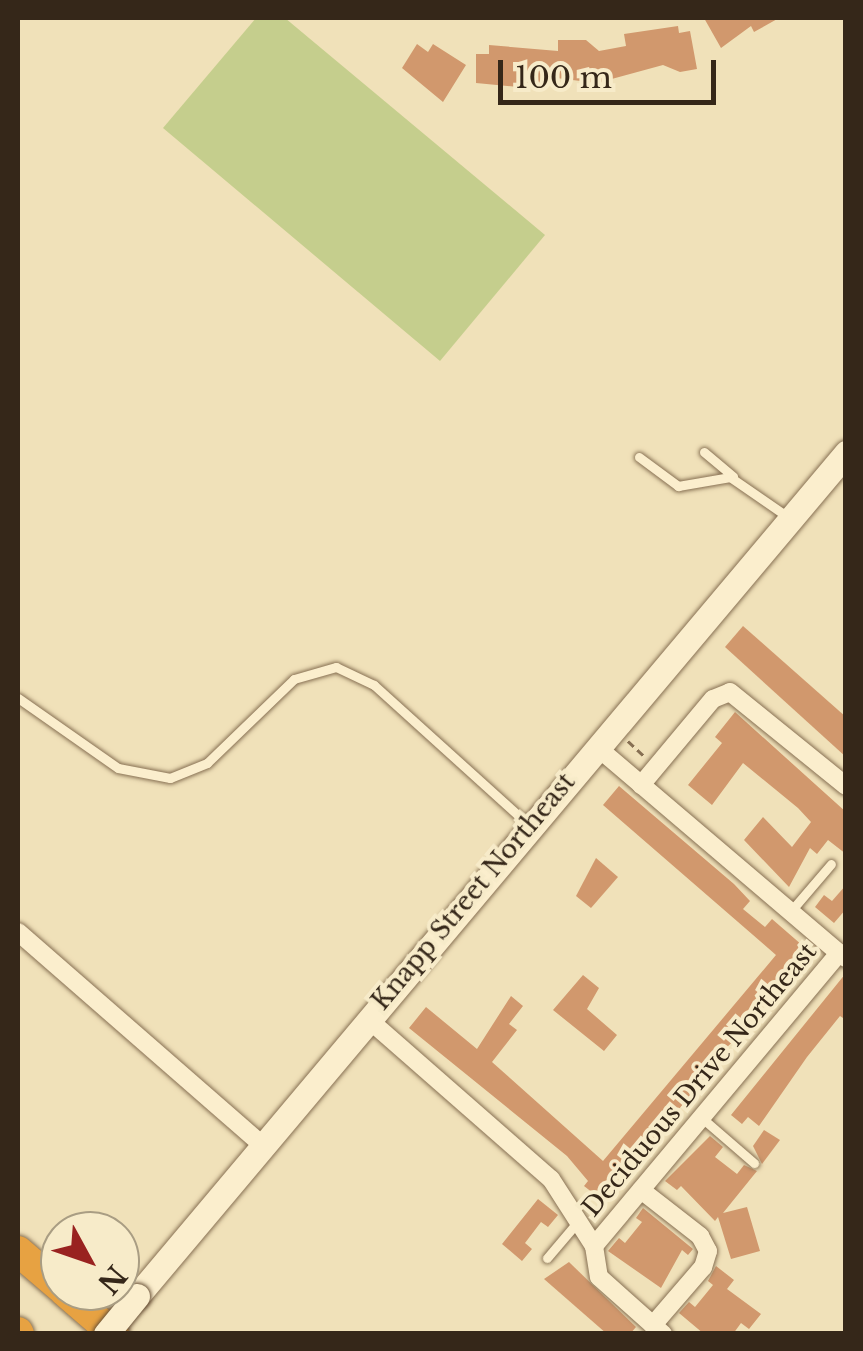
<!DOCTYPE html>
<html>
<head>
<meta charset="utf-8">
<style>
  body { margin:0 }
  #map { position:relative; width:863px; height:1351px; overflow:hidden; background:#f0e1b9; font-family:"Libre Baskerville",serif }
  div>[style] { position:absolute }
  .green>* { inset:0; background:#c5ce8d }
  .building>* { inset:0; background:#d1986d }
  .path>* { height:2.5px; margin-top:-1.25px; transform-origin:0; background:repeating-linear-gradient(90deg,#877053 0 8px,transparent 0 13px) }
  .roads { filter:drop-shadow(0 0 2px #877053) drop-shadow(0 0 2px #877053) }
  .service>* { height:9px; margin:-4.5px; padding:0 4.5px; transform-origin:4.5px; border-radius:4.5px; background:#fbeecd }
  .minor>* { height:18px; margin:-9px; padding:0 9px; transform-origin:9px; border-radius:9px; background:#fbeecd }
  .secondary>* { height:25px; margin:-12.5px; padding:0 12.5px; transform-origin:12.5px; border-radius:12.5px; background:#fbeecd }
  .motorway>* { height:30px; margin:-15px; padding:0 15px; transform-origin:15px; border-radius:15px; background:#e7a242 }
  .bridges { filter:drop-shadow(0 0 2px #695137) drop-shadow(0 0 2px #695137) }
  .secondary-bridge>* { height:25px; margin:-12.5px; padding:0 12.5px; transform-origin:12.5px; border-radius:12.5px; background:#fbeecd }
  span { translate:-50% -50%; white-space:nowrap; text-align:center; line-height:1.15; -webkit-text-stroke:8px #f7ebc9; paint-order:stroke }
  .street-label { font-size:25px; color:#352719 }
  .frame { position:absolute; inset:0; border:20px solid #352719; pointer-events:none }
  .north { position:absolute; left:40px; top:1211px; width:100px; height:100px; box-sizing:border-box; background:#f7ebc9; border:2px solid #a99d83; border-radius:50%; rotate:130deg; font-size:28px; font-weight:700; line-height:40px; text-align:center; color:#352719 }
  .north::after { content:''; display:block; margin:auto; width:35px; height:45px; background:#992220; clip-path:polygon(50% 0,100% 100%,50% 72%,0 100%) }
  .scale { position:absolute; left:498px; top:60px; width:218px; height:45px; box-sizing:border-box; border:5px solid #352719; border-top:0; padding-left:12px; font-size:30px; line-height:35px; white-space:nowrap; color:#352719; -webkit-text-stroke:8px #f7ebc9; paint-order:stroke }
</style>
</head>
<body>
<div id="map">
  <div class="green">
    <i style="clip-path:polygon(256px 18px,285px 18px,545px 235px,440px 361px,163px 128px)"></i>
  </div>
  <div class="building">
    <i style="clip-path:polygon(704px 18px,779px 18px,754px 32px,751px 26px,721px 48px)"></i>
    <i style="clip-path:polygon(678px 26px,679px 33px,690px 31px,697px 69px,680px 72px,663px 65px,597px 83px,556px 78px,556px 84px,529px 88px,476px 83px,476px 54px,489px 54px,489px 45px,558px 51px,558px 40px,586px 40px,599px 51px,626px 46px,624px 34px)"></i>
    <i style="clip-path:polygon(417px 44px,428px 52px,433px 44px,466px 65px,443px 102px,402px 68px)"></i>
    <i style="clip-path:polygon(743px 626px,846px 717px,846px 757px,725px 647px)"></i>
    <i style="clip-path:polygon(735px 712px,846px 812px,846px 854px,828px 840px,817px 854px,810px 848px,789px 887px,744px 840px,763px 817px,792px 847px,811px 822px,798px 808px,743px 763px,712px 805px,688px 785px,722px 743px,715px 737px)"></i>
    <i style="clip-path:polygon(619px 786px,734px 884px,750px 901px,743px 909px,765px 927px,772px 919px,810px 952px,799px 965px,792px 960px,758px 1015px,751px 1009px,735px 1029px,741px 1034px,694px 1078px,700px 1083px,675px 1114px,669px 1108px,653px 1128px,659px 1133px,636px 1162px,629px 1156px,605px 1185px,611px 1189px,602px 1200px,584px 1186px,588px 1181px,567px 1156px,409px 1028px,426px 1007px,477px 1049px,511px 996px,523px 1006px,509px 1024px,517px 1030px,492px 1062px,603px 1161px,776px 955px,603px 805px)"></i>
    <i style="clip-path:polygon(596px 858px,618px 877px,591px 908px,576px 896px)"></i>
    <i style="clip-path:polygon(846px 885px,846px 909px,834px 923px,815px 907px,824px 895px,832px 901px)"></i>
    <i style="clip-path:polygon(846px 973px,846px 1020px,840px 1016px,807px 1057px,759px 1126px,748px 1117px,742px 1124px,731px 1115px)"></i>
    <i style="clip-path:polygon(583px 975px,599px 988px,587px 1009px,617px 1035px,604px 1051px,553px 1010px)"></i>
    <i style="clip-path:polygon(764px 1130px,780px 1140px,762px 1164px,753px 1146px)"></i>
    <i style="clip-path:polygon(710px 1136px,723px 1147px,715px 1157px,737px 1174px,744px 1165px,757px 1171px,723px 1213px,747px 1207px,760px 1251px,731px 1259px,718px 1217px,715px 1221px,681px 1186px,677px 1190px,665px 1181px)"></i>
    <i style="clip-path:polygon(538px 1199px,558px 1215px,548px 1227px,541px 1222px,525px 1243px,532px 1249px,522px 1261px,502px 1244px)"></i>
    <i style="clip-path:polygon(643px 1208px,693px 1249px,688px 1255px,682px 1250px,661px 1288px,608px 1251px,619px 1238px,625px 1243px,642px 1222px,636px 1218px)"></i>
    <i style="clip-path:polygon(569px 1262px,636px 1327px,630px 1334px,607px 1334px,544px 1279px)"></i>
    <i style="clip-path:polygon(716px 1266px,734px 1280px,727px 1289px,761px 1314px,749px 1329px,741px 1323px,733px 1334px,704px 1334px,679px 1313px,689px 1302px,695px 1307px,713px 1285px,708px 1281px)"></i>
  </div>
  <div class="path">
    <i style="left:628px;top:741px;width:22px;rotate:43deg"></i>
  </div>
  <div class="roads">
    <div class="service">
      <i style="left:704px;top:452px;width:38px;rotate:40deg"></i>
      <i style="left:639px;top:457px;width:49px;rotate:36.6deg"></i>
      <i style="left:678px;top:486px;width:53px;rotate:-9.8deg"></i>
      <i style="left:730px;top:477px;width:70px;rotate:34.6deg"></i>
      <i style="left:18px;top:698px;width:122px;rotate:35deg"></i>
      <i style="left:118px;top:768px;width:53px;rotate:10.9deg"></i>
      <i style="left:170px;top:778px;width:40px;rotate:-22deg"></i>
      <i style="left:207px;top:763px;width:121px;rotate:-44deg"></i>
      <i style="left:294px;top:679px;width:44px;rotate:-15.9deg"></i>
      <i style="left:336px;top:667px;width:42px;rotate:25.3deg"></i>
      <i style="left:374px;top:685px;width:207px;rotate:42.1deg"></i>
      <i style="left:790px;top:912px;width:63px;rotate:-49.5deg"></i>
      <i style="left:702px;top:1118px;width:69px;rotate:40.9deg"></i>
      <i style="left:547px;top:1258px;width:43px;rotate:-49.7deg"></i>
    </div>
    <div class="minor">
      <i style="left:597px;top:747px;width:318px;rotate:40.4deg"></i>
      <i style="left:641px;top:785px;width:112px;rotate:-50.1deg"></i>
      <i style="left:713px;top:699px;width:18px;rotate:-22deg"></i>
      <i style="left:730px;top:692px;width:149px;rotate:39deg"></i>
      <i style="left:18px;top:932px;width:325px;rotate:41.1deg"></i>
      <i style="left:368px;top:1019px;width:243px;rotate:41.2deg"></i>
      <i style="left:551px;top:1179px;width:80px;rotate:57.3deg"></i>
      <i style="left:594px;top:1246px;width:31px;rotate:81deg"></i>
      <i style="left:599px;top:1277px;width:86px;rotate:41.7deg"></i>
      <i style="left:641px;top:1190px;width:75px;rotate:37.9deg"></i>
      <i style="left:700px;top:1236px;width:17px;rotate:62deg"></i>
      <i style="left:708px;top:1251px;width:17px;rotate:107deg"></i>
      <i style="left:703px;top:1267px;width:77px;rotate:130.8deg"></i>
      <i style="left:594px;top:1246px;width:382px;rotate:-50.1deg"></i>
      <i style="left:839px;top:953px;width:9px;rotate:36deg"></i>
    </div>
    <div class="secondary">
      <i style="left:137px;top:1296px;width:1102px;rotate:-49.93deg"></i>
    </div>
    <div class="motorway">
      <i style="left:18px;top:1251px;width:55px;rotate:40.6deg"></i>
      <i style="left:64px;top:1291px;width:66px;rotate:40.7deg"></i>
      <i style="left:18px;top:1332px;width:2px;rotate:63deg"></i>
    </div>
  </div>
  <div class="bridges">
    <div class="secondary-bridge">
      <i style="left:106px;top:1334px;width:49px;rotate:-50.8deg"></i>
    </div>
  </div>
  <div class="street-label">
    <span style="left:474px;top:892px;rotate:-50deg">Knapp Street Northeast</span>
    <span style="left:700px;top:1080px;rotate:-50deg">Deciduous Drive Northeast</span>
  </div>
  <div class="frame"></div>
  <div class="north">N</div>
  <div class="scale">100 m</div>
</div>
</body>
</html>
